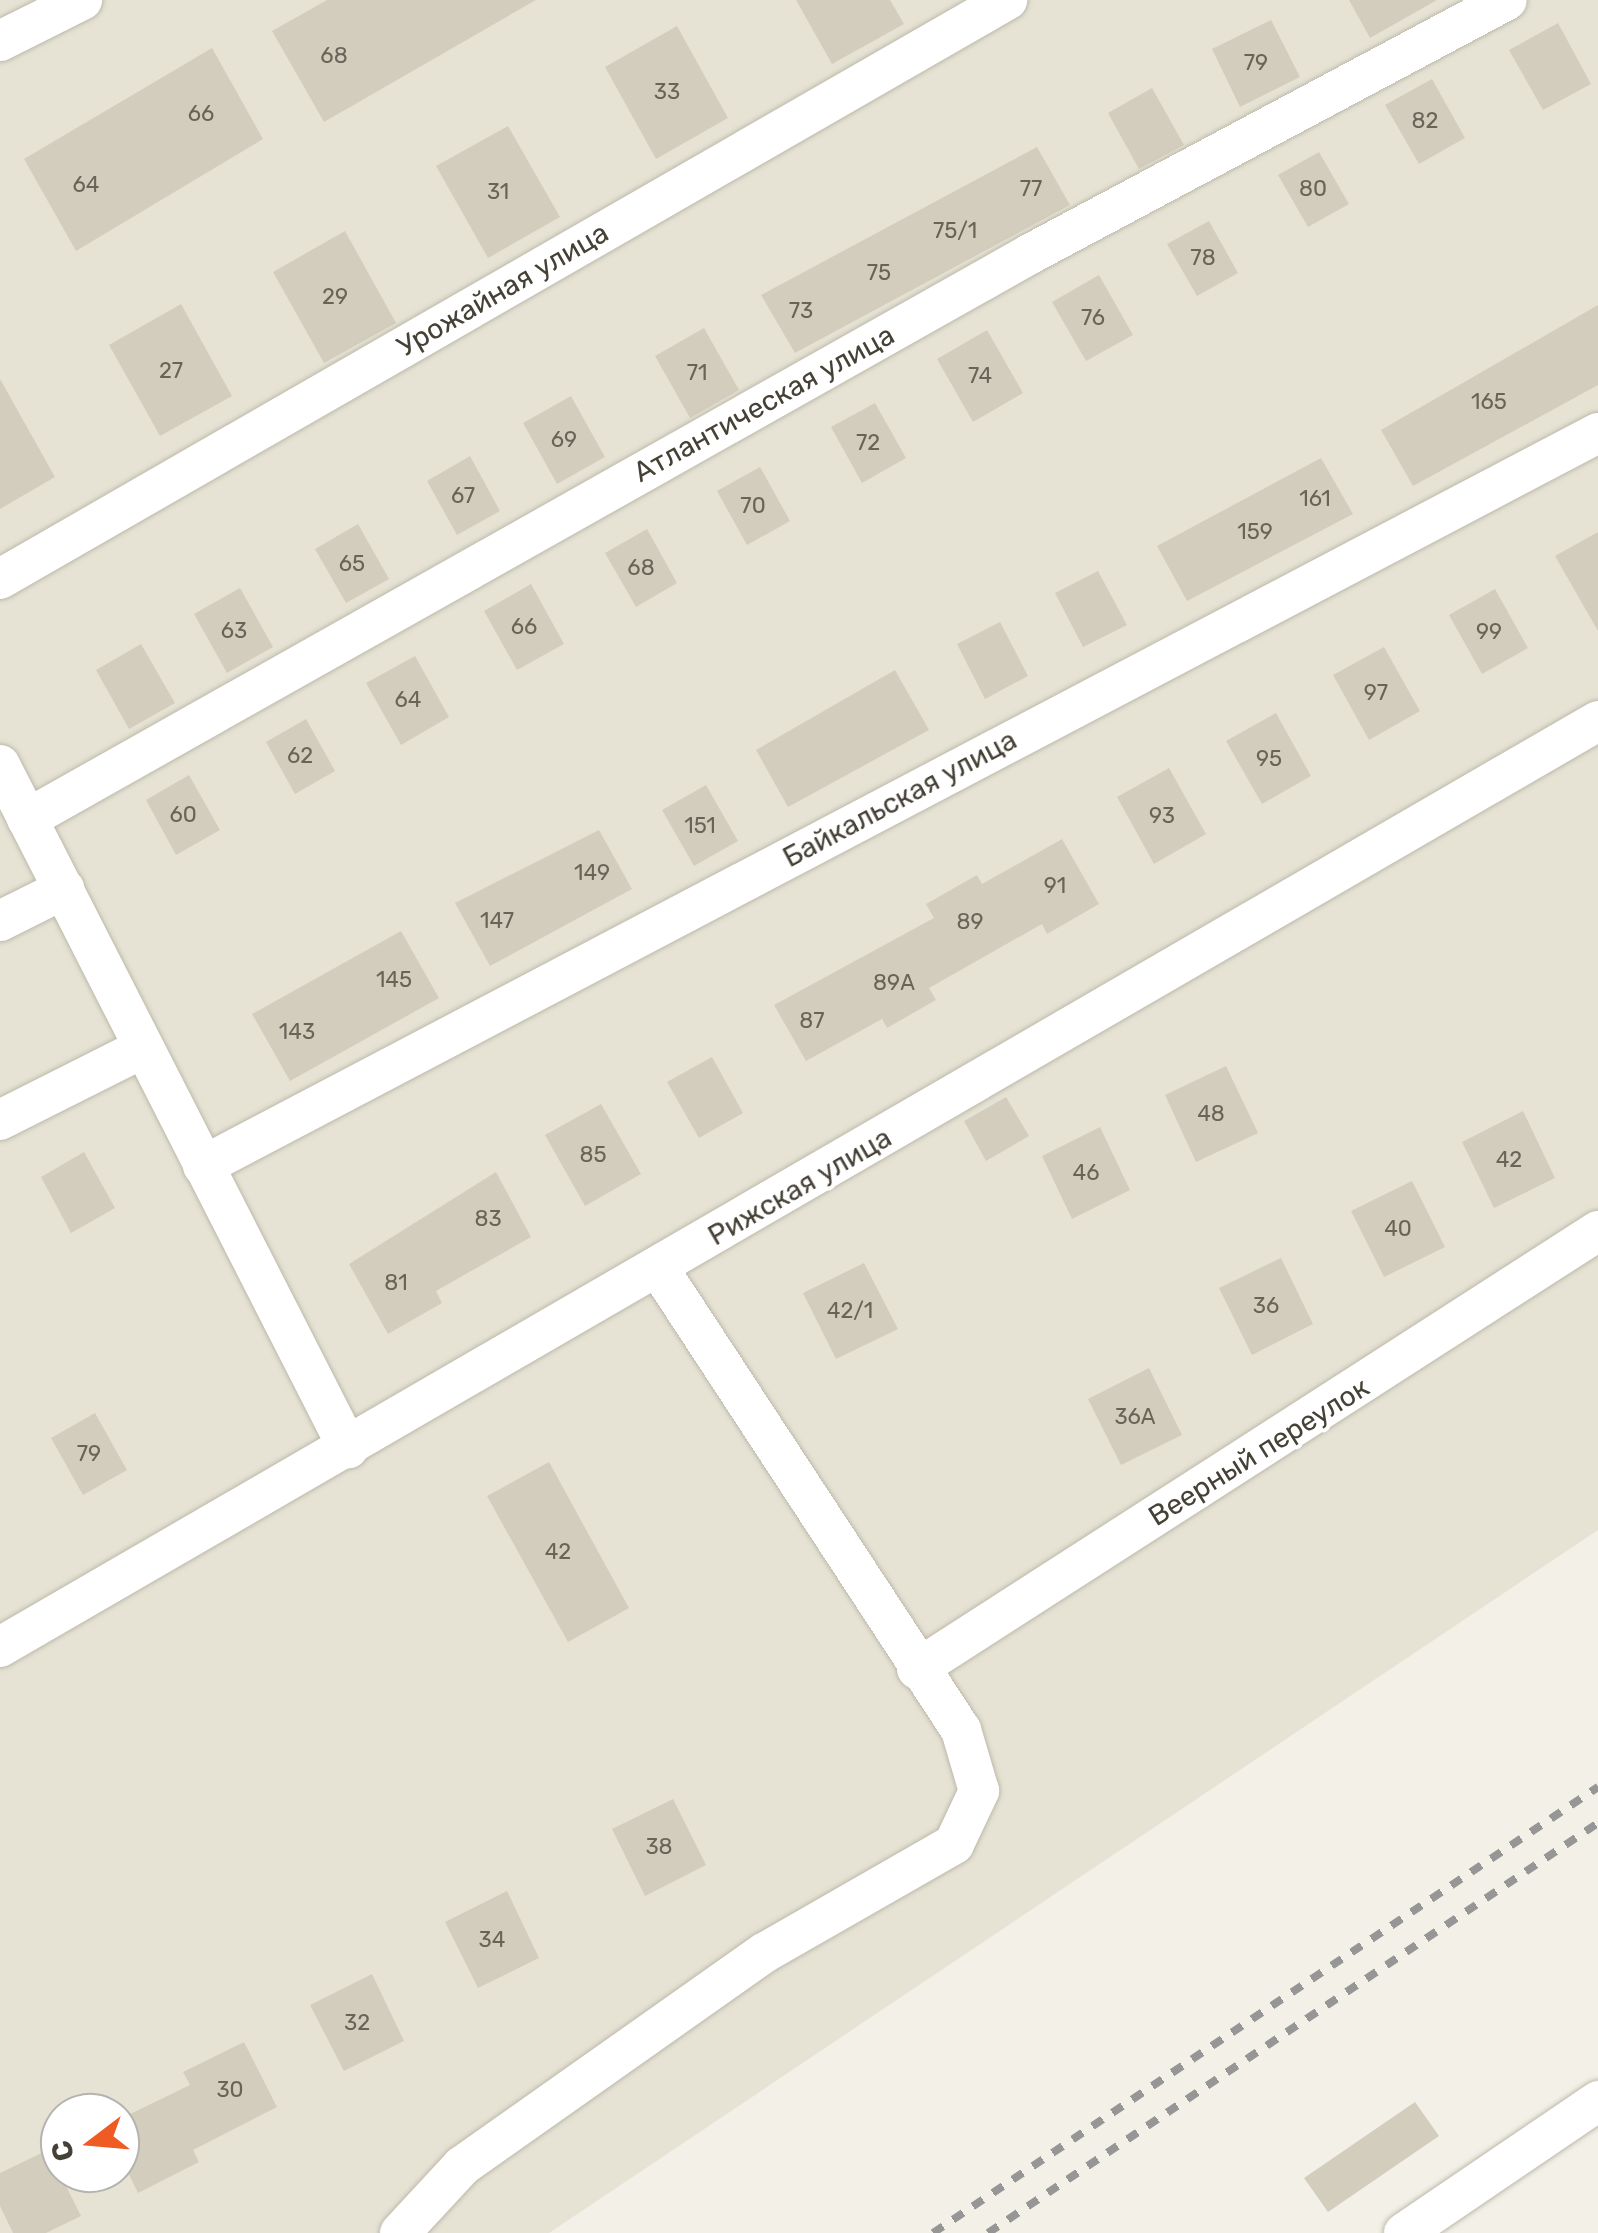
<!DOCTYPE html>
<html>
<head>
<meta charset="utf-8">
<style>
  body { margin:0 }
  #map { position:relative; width:1598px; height:2233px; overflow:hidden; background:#f2f0e7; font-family:Rubik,sans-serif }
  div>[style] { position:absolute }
  .residential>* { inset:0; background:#e6e3d5 }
  .building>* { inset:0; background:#d3cdbd }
  .roads { filter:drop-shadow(0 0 2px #bdb9aa) drop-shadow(0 0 2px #bdb9aa) }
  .minor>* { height:40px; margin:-20px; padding:0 20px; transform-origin:20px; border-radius:20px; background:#fff }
  .rail>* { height:8px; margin-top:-4px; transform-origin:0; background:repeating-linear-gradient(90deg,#969696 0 12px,transparent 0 24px) }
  span { translate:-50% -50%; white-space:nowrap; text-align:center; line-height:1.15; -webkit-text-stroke:8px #fff; paint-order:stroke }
  .number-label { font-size:22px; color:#686458 }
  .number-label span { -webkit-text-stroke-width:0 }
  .street-label { font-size:28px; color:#454136 }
  .north { position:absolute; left:40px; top:2093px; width:100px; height:100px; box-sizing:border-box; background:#fff; border:2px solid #b5b3af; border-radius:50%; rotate:254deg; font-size:28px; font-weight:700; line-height:40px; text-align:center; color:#454136 }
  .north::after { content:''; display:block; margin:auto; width:35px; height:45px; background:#ee5b23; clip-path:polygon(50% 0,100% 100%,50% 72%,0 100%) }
</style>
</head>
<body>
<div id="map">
  <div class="residential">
    <i style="clip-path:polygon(evenodd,0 0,1598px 0,1598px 1530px,549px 2233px,0 2233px,0 0,60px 2113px,120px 2113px,120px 2173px,60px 2173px,60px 2113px)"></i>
  </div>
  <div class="building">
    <i style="clip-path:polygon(327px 0,536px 0,324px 122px,272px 31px)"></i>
    <i style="clip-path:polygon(796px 0,890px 0,904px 24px,832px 64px)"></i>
    <i style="clip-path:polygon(1349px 0,1437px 0,1370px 38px)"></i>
    <i style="clip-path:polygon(1271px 20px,1300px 77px,1240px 107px,1212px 49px)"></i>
    <i style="clip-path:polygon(1558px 23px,1591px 84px,1543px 110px,1509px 50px)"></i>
    <i style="clip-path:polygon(677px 26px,728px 118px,656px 159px,605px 67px)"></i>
    <i style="clip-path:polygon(212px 48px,263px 139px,76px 251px,24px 159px)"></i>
    <i style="clip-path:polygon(1432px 79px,1465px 138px,1419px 164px,1385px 105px)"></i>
    <i style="clip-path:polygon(1152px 88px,1184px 145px,1139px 169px,1108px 113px)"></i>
    <i style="clip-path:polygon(508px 126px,560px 217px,488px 258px,436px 166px)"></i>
    <i style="clip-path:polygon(1037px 147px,1070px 205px,795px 353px,761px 295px)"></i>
    <i style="clip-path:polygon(1319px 152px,1349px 204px,1308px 227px,1278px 175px)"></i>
    <i style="clip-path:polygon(1209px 221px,1238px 273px,1197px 296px,1167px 244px)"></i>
    <i style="clip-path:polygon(345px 231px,396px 323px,324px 363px,273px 272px)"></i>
    <i style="clip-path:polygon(1099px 275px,1133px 335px,1086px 361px,1052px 302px)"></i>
    <i style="clip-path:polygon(181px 304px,232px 396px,160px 436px,109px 345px)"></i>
    <i style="clip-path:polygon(1598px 305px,1598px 385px,1413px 486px,1381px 430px)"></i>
    <i style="clip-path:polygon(704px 328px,739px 390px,690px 418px,655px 356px)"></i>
    <i style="clip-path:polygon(987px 330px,1023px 393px,973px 422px,937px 359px)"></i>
    <i style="clip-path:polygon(0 379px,55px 477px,0 509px)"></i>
    <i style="clip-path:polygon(571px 396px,605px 457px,557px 484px,523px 423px)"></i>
    <i style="clip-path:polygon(875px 403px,906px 458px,862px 483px,831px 427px)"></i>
    <i style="clip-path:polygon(470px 456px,500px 511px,457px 535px,427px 481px)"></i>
    <i style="clip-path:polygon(1321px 458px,1353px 514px,1187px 601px,1157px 546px)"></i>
    <i style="clip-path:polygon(760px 467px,790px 521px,747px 545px,717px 491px)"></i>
    <i style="clip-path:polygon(358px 524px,389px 579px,346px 603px,315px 549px)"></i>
    <i style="clip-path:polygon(647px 529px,677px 583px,636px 607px,605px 553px)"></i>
    <i style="clip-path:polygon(1598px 532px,1598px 631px,1555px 556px)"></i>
    <i style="clip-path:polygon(1098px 571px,1127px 625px,1083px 647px,1055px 593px)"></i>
    <i style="clip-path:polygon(531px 584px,564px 644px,517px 670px,484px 611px)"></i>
    <i style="clip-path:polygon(240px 588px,273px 647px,227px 673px,194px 614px)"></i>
    <i style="clip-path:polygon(1495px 589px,1528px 648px,1482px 674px,1449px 615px)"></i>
    <i style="clip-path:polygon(1000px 622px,1028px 676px,985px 699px,957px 644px)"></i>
    <i style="clip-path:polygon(141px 644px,175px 703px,129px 729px,96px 670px)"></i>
    <i style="clip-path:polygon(1384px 647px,1420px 711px,1369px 740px,1333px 675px)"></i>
    <i style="clip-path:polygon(415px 656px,449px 717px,401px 745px,366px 683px)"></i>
    <i style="clip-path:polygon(895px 670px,929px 730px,788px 807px,756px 750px)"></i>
    <i style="clip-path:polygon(1276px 713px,1311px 776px,1262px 804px,1226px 741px)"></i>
    <i style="clip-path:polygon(306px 719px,335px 771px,295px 794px,266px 742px)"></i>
    <i style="clip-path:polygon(1169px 768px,1206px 834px,1154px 864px,1117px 797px)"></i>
    <i style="clip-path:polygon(189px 775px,220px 830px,176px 855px,146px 800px)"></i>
    <i style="clip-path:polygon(706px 785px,738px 841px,694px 866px,662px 810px)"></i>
    <i style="clip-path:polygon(599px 830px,632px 889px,490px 966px,455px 903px)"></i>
    <i style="clip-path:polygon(1062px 839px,1099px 904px,1047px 934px,1042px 924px,929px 988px,936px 1000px,887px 1028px,882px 1019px,806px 1061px,774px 1005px,934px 918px,926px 904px,977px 875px,982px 884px)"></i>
    <i style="clip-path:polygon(401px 931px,439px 998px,290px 1081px,252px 1014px)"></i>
    <i style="clip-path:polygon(712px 1057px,743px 1113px,699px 1138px,667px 1082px)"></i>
    <i style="clip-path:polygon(1226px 1066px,1258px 1133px,1196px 1162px,1165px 1095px)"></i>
    <i style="clip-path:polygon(1006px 1097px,1029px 1136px,986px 1161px,964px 1121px)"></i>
    <i style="clip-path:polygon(601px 1104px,641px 1174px,585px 1206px,545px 1135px)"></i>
    <i style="clip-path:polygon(1523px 1111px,1555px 1178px,1494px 1208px,1462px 1142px)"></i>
    <i style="clip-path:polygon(1100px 1127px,1130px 1190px,1072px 1219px,1042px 1156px)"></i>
    <i style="clip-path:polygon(84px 1152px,115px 1208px,71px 1233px,41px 1177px)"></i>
    <i style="clip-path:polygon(496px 1172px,531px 1237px,436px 1291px,442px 1303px,388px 1334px,349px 1264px)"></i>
    <i style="clip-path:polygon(1412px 1181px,1445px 1247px,1384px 1277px,1351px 1211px)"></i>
    <i style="clip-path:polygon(1281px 1258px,1313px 1324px,1252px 1355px,1219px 1288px)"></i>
    <i style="clip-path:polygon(864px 1263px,898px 1329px,836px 1359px,803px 1293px)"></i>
    <i style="clip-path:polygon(1149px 1368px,1182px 1435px,1121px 1465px,1088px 1399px)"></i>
    <i style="clip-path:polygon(95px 1413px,127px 1470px,83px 1495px,51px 1438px)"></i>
    <i style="clip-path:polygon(549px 1462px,629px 1608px,568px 1642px,487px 1496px)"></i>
    <i style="clip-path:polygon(673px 1799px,706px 1865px,645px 1896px,612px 1829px)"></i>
    <i style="clip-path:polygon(507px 1891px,539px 1958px,478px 1988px,445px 1922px)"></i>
    <i style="clip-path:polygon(372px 1974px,404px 2041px,344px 2071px,310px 2005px)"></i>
    <i style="clip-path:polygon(244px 2042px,277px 2107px,193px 2150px,199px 2162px,138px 2193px,120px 2156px,120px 2119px,190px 2085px,183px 2072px)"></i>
    <i style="clip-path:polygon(1415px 2102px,1439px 2136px,1328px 2212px,1304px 2178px)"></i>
    <i style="clip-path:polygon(48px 2150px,81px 2216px,46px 2233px,13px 2233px,0 2206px,0 2173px)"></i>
  </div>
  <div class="roads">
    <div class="minor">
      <i style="left:0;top:41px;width:92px;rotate:-26.6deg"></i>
      <i style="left:0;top:579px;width:1162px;rotate:-29.9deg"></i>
      <i style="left:0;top:765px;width:767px;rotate:63deg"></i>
      <i style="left:27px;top:819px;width:1151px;rotate:-29.39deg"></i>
      <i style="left:1030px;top:254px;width:540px;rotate:-28.04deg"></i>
      <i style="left:0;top:921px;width:72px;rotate:-26.6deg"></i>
      <i style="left:0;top:1120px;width:160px;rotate:-26.7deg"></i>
      <i style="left:203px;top:1166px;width:1576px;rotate:-27.72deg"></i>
      <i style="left:0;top:1647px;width:1847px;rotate:-30.09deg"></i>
      <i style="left:917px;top:1669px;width:810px;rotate:-32.75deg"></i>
      <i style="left:400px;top:2233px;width:91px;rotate:-47.2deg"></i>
      <i style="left:462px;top:2166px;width:370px;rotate:-35.2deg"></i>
      <i style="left:764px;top:1953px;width:219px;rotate:-29.8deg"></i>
      <i style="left:954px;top:1844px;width:59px;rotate:-64.7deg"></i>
      <i style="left:979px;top:1791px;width:64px;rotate:-106.4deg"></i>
      <i style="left:961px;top:1730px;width:551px;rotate:-123.23deg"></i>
      <i style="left:1404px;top:2233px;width:235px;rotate:-34.2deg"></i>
    </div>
  </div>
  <div class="rail">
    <i style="left:933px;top:2233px;width:801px;rotate:-33.85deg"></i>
    <i style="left:988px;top:2233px;width:735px;rotate:-33.91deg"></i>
  </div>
  <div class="number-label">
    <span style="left:334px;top:56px">68</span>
    <span style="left:1256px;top:63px">79</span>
    <span style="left:667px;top:92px">33</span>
    <span style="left:201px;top:114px">66</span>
    <span style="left:1425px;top:121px">82</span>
    <span style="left:86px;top:185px">64</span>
    <span style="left:1031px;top:189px">77</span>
    <span style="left:1313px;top:189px">80</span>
    <span style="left:498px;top:192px">31</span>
    <span style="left:955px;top:231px">75/1</span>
    <span style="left:1203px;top:258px">78</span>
    <span style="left:879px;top:273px">75</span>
    <span style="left:335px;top:297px">29</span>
    <span style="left:801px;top:311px">73</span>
    <span style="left:1093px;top:318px">76</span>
    <span style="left:171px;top:371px">27</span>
    <span style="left:697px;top:373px">71</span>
    <span style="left:980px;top:376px">74</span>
    <span style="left:1489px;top:402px">165</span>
    <span style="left:564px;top:440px">69</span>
    <span style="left:868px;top:443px">72</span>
    <span style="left:463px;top:496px">67</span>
    <span style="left:1315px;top:499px">161</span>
    <span style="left:753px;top:506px">70</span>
    <span style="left:1255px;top:532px">159</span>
    <span style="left:352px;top:564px">65</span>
    <span style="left:641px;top:568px">68</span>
    <span style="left:524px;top:627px">66</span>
    <span style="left:234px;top:631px">63</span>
    <span style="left:1489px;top:632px">99</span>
    <span style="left:1376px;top:693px">97</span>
    <span style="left:408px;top:700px">64</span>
    <span style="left:300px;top:756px">62</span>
    <span style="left:1269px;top:759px">95</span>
    <span style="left:183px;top:815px">60</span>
    <span style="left:1162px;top:816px">93</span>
    <span style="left:700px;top:826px">151</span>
    <span style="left:592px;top:873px">149</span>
    <span style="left:1055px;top:886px">91</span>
    <span style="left:497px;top:921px">147</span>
    <span style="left:970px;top:922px">89</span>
    <span style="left:394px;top:980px">145</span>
    <span style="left:894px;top:983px">89А</span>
    <span style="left:812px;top:1021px">87</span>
    <span style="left:297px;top:1032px">143</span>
    <span style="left:1211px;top:1114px">48</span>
    <span style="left:593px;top:1155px">85</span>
    <span style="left:1509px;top:1160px">42</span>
    <span style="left:1086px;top:1173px">46</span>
    <span style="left:488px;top:1219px">83</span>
    <span style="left:1398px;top:1229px">40</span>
    <span style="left:396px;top:1283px">81</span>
    <span style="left:1266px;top:1306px">36</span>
    <span style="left:850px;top:1311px">42/1</span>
    <span style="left:1135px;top:1417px">36А</span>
    <span style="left:89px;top:1454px">79</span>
    <span style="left:558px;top:1552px">42</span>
    <span style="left:659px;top:1847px">38</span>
    <span style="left:492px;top:1940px">34</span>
    <span style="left:357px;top:2023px">32</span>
    <span style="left:230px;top:2090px">30</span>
  </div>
  <div class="street-label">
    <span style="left:503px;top:290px;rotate:-30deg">Урожайная улица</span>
    <span style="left:764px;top:404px;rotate:-29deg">Атлантическая улица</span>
    <span style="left:900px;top:799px;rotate:-28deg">Байкальская улица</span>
    <span style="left:800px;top:1187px;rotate:-30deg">Рижская улица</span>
    <span style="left:1259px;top:1452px;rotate:-32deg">Веерный переулок</span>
  </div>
  <div class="north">С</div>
</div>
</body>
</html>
